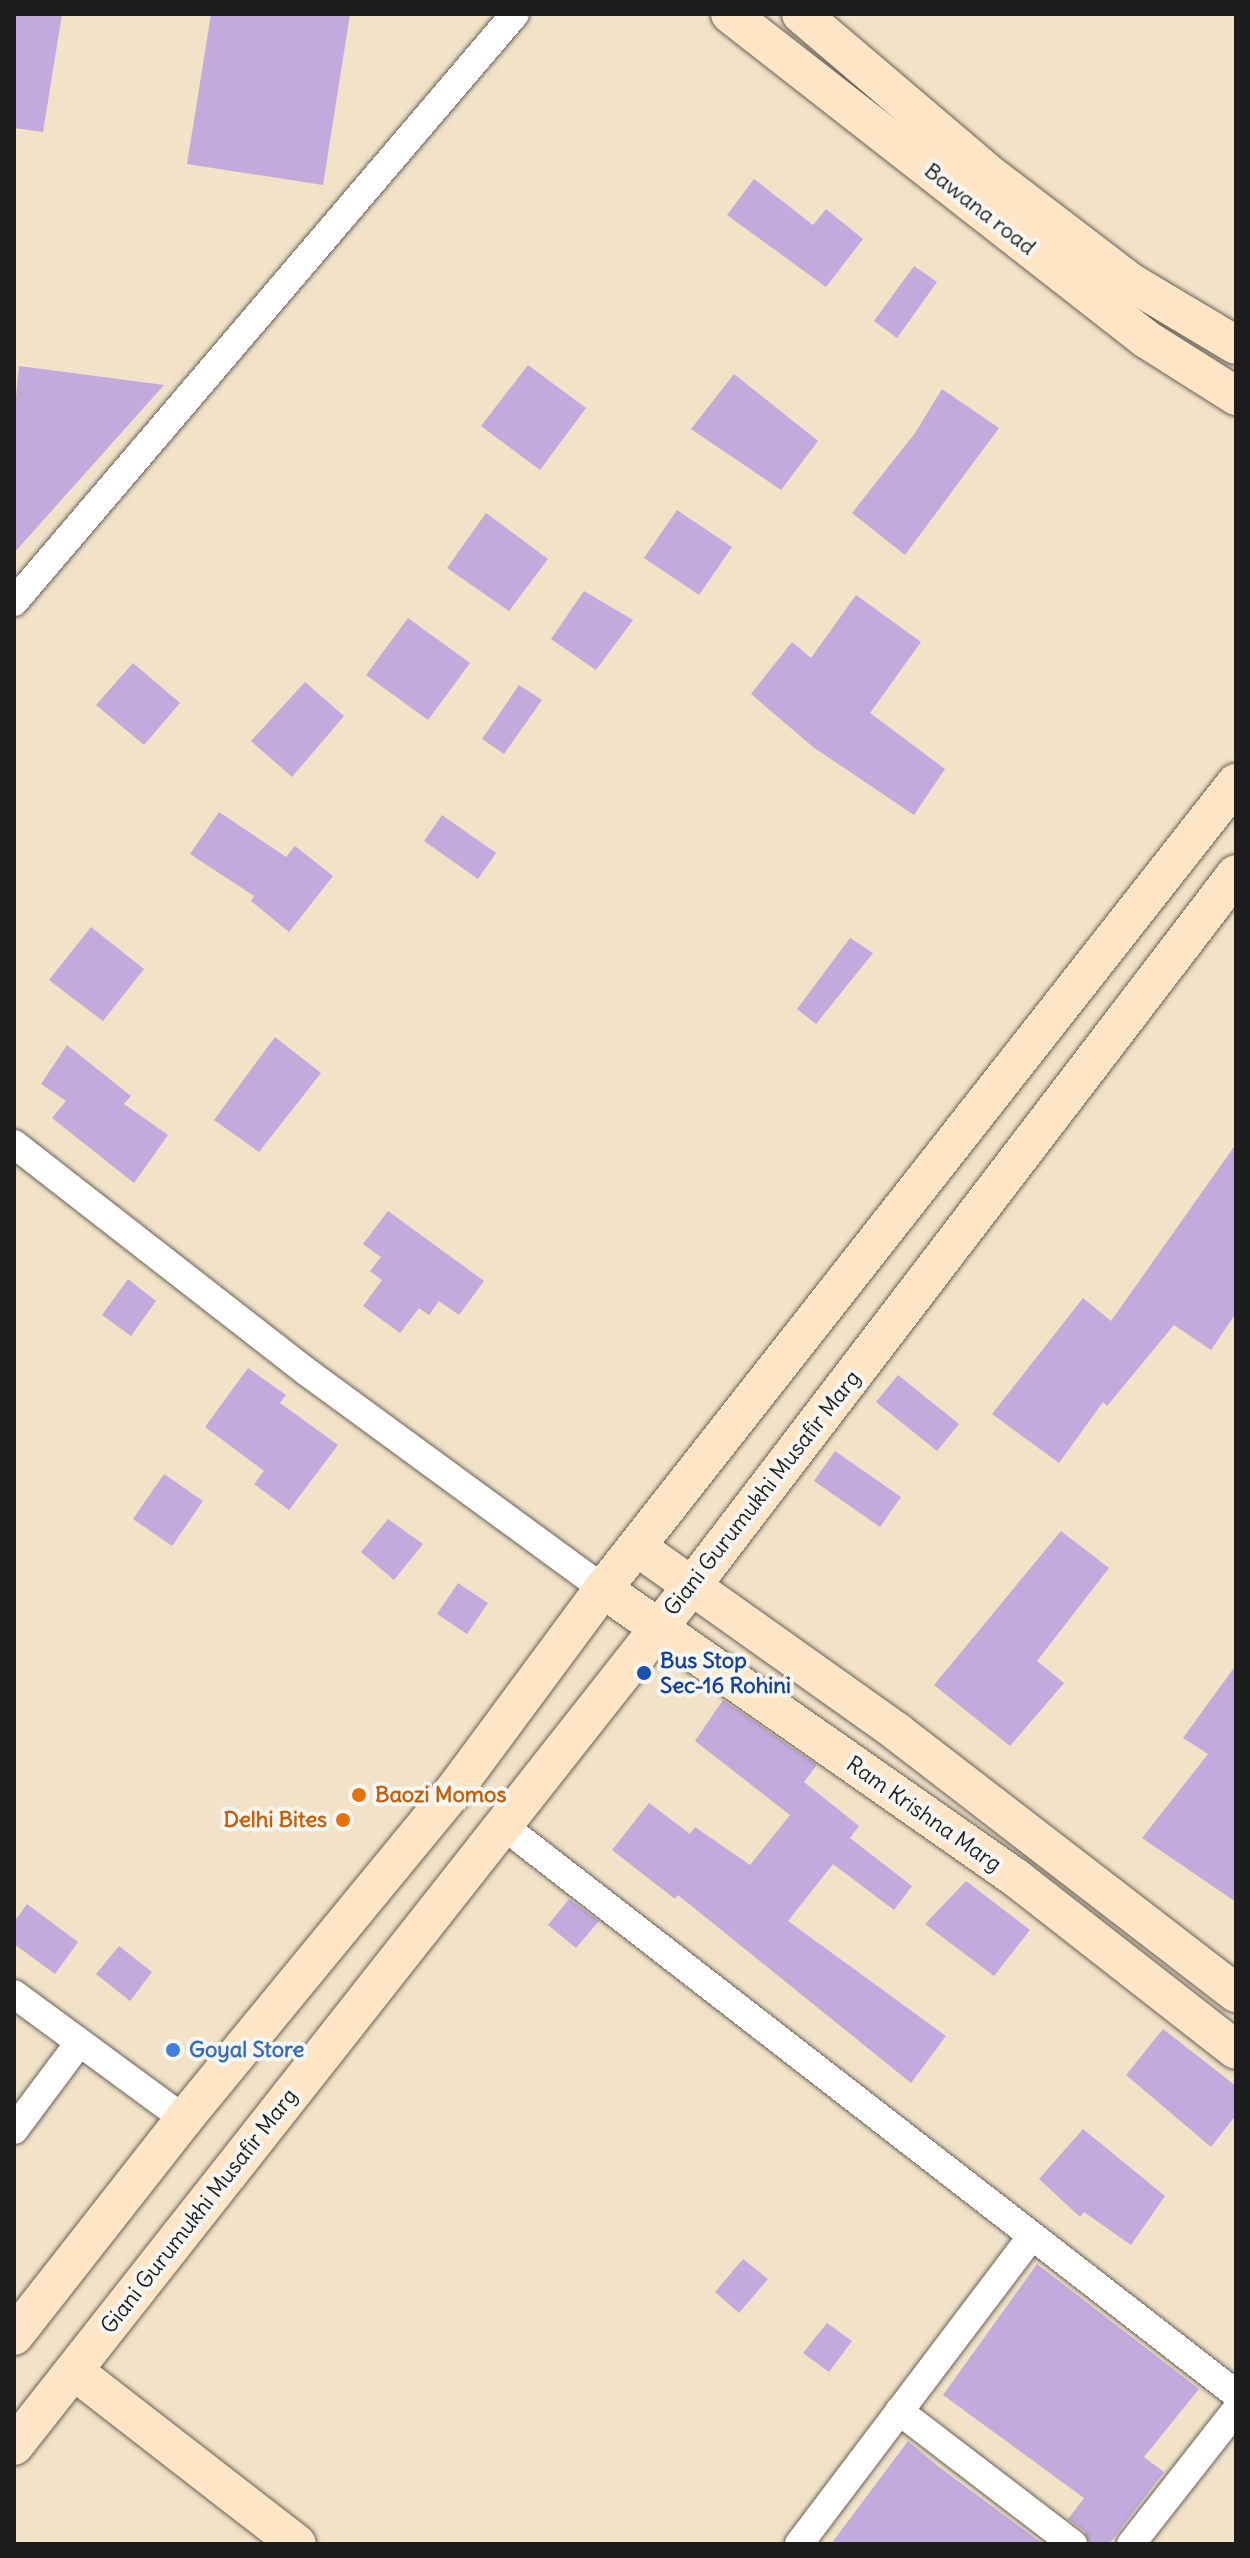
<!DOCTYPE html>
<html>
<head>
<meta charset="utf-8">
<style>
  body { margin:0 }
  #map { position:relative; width:1250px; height:2558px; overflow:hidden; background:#f2e2c8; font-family:Delius,sans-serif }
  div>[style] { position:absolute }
  .building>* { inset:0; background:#c2aadc }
  .roads { filter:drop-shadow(0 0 2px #676158) drop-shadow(0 0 2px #676158) }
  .street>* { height:28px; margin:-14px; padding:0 14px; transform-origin:14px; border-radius:14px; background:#fff }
  .secondary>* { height:38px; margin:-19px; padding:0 19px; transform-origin:19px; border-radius:19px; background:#fee5c5 }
  .dots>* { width:22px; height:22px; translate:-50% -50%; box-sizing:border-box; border:4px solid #f6f6f2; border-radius:50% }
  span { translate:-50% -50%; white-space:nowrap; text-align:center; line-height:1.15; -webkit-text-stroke:8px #f6f6f2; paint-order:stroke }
  .street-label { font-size:22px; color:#1c1c1c }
  .transit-label { font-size:22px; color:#164399; font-weight:700 }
  .left { translate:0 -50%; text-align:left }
  .food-label { font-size:22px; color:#c56008; font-weight:700 }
  .right { translate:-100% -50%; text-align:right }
  .shop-label { font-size:22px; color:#366cbe; font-weight:700 }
  .frame { position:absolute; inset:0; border:16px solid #1c1c1c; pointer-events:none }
</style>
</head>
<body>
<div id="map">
  <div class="building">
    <i style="clip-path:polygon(14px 14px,62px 14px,43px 132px,14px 128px)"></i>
    <i style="clip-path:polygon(211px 14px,350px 14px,323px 185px,187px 164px)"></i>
    <i style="clip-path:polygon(754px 179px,813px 225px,826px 209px,863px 239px,826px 287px,727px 215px)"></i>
    <i style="clip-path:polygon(914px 266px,937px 282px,897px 338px,874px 321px)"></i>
    <i style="clip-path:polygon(528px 365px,586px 408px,540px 470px,481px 426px)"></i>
    <i style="clip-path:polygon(19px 366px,164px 385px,14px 553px,14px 417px)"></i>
    <i style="clip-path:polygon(734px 374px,818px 441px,781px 490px,691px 429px)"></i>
    <i style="clip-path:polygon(942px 389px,999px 428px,905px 555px,852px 513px,915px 433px)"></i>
    <i style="clip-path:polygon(677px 510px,732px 547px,699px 595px,644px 558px)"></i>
    <i style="clip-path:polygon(486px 513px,548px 559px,509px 611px,447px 568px)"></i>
    <i style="clip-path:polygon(584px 591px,633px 620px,596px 670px,551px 639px)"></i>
    <i style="clip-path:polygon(856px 595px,921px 642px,870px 713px,945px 769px,914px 815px,813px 747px,751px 694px,792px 642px,811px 658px)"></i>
    <i style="clip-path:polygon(408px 618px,470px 663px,428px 720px,366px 675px)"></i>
    <i style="clip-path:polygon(133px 663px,180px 703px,144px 745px,96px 705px)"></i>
    <i style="clip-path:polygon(305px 682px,344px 716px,292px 777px,251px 741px)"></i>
    <i style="clip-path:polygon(519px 685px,542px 700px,504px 754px,482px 739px)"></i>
    <i style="clip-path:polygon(219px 812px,286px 857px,295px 846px,333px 876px,289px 932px,251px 901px,254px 896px,190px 854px)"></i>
    <i style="clip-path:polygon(442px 815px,496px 853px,478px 879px,424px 841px)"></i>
    <i style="clip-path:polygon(91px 927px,144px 969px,103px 1021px,49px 980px)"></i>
    <i style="clip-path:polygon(850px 938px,873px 953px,816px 1024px,797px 1009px)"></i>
    <i style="clip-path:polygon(275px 1037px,321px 1073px,259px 1152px,214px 1120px)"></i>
    <i style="clip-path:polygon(67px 1045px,131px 1096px,124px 1104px,168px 1135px,134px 1183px,52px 1118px,66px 1101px,41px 1084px)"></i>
    <i style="clip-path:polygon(1236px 1144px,1236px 1313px,1211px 1350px,1174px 1325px,1107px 1406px,1103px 1402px,1059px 1463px,992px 1414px,1083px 1298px,1111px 1321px)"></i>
    <i style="clip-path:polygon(388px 1211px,484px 1281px,459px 1315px,439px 1301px,429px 1315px,419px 1308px,400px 1333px,363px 1306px,382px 1280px,370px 1271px,381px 1257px,363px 1244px)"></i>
    <i style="clip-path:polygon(128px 1279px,156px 1301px,131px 1336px,102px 1315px)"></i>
    <i style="clip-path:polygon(248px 1368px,286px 1395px,280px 1403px,338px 1445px,289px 1510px,254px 1484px,264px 1471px,205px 1427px)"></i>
    <i style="clip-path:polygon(898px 1375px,959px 1424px,937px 1451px,876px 1402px)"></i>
    <i style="clip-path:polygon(835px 1451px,901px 1497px,880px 1527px,814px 1481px)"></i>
    <i style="clip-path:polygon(164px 1474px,203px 1501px,172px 1546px,133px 1519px)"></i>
    <i style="clip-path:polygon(388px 1519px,423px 1544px,394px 1580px,361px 1552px)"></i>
    <i style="clip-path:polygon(1061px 1531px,1109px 1568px,1037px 1661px,1064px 1683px,1010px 1746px,934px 1685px)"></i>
    <i style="clip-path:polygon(458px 1583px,488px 1603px,467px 1634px,437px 1614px)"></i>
    <i style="clip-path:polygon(1236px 1665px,1236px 1902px,1142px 1838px,1208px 1754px,1183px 1738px)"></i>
    <i style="clip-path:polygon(723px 1700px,817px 1765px,804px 1782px,859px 1826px,850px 1838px,912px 1886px,894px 1910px,833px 1864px,788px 1921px,946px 2036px,911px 2083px,678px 1895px,675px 1899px,612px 1850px,649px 1803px,690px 1834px,695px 1827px,750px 1865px,790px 1815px,695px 1741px)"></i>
    <i style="clip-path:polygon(966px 1881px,1030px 1930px,994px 1976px,925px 1924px)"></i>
    <i style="clip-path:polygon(569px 1899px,599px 1921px,576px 1948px,548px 1925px)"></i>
    <i style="clip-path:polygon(27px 1904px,78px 1942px,55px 1974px,14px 1944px,14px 1922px)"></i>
    <i style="clip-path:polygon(119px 1946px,152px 1972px,130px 2001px,96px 1974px)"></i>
    <i style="clip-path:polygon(1163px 2029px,1236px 2086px,1236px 2115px,1211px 2147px,1126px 2075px)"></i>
    <i style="clip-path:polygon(1083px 2129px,1165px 2196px,1131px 2245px,1084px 2212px,1080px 2217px,1039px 2179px)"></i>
    <i style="clip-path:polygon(743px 2259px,768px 2279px,739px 2313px,715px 2292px)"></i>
    <i style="clip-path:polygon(1037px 2264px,1199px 2389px,1144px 2457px,1164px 2472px,1109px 2544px,1090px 2544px,1084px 2531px,1068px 2519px,1084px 2498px,943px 2395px)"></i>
    <i style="clip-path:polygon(827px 2323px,852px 2341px,829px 2372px,803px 2353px)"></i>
    <i style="clip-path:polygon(908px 2441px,939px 2467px,1043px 2544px,831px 2544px)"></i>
  </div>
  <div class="roads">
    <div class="street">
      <i style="left:14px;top:602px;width:772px;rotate:-49.57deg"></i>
      <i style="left:14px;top:1144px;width:371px;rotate:37.9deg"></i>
      <i style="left:307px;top:1372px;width:367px;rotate:36.2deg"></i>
      <i style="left:501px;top:1824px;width:930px;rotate:37.79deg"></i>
      <i style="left:14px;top:1994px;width:211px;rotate:36.3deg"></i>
      <i style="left:14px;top:2130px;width:109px;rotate:-53.2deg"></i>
      <i style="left:899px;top:2411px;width:219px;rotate:37.4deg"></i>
      <i style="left:799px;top:2544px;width:386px;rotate:-52.9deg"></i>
      <i style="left:1131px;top:2544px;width:170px;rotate:-51.9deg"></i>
    </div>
    <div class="secondary">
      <i style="left:730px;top:14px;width:528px;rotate:38deg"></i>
      <i style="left:1146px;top:339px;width:107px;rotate:32.3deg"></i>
      <i style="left:801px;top:14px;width:240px;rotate:40.4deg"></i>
      <i style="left:984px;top:170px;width:186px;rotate:37.4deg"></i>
      <i style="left:1132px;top:283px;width:121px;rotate:30.8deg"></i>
      <i style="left:637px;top:1547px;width:319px;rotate:35.4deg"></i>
      <i style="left:897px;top:1732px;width:428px;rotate:37.6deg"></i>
      <i style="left:603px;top:1589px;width:504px;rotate:34.98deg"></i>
      <i style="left:1016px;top:1878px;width:279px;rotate:38deg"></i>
      <i style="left:14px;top:2336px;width:276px;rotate:-51.9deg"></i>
      <i style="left:184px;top:2119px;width:427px;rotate:-50.6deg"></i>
      <i style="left:455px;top:1789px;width:249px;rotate:-53.5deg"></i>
      <i style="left:603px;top:1589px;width:1025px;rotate:-51.86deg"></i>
      <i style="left:74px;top:2371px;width:282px;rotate:37.8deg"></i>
      <i style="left:14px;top:2446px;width:1094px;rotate:-51.76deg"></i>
      <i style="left:691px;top:1587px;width:897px;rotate:-52.61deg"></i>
    </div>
  </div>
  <div class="dots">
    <i style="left:644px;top:1673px;background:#1a4fb4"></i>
    <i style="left:359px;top:1795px;background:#e8710a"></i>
    <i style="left:343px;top:1820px;background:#e8710a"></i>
    <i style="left:173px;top:2050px;background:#3f7fe0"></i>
  </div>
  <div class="street-label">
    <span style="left:980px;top:209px;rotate:38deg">Bawana road</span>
    <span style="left:762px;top:1493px;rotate:-52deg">Giani Gurumukhi Musafir Marg</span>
    <span style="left:924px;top:1814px;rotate:35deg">Ram Krishna Marg</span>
    <span style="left:199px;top:2211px;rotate:-52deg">Giani Gurumukhi Musafir Marg</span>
  </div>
  <div class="transit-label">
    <span class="left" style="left:660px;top:1673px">Bus Stop<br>Sec-16 Rohini</span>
  </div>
  <div class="food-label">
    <span class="left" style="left:375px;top:1795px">Baozi Momos</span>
    <span class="right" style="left:327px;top:1820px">Delhi Bites</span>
  </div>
  <div class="shop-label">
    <span class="left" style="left:189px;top:2050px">Goyal Store</span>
  </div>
  <div class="frame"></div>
</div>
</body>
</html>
